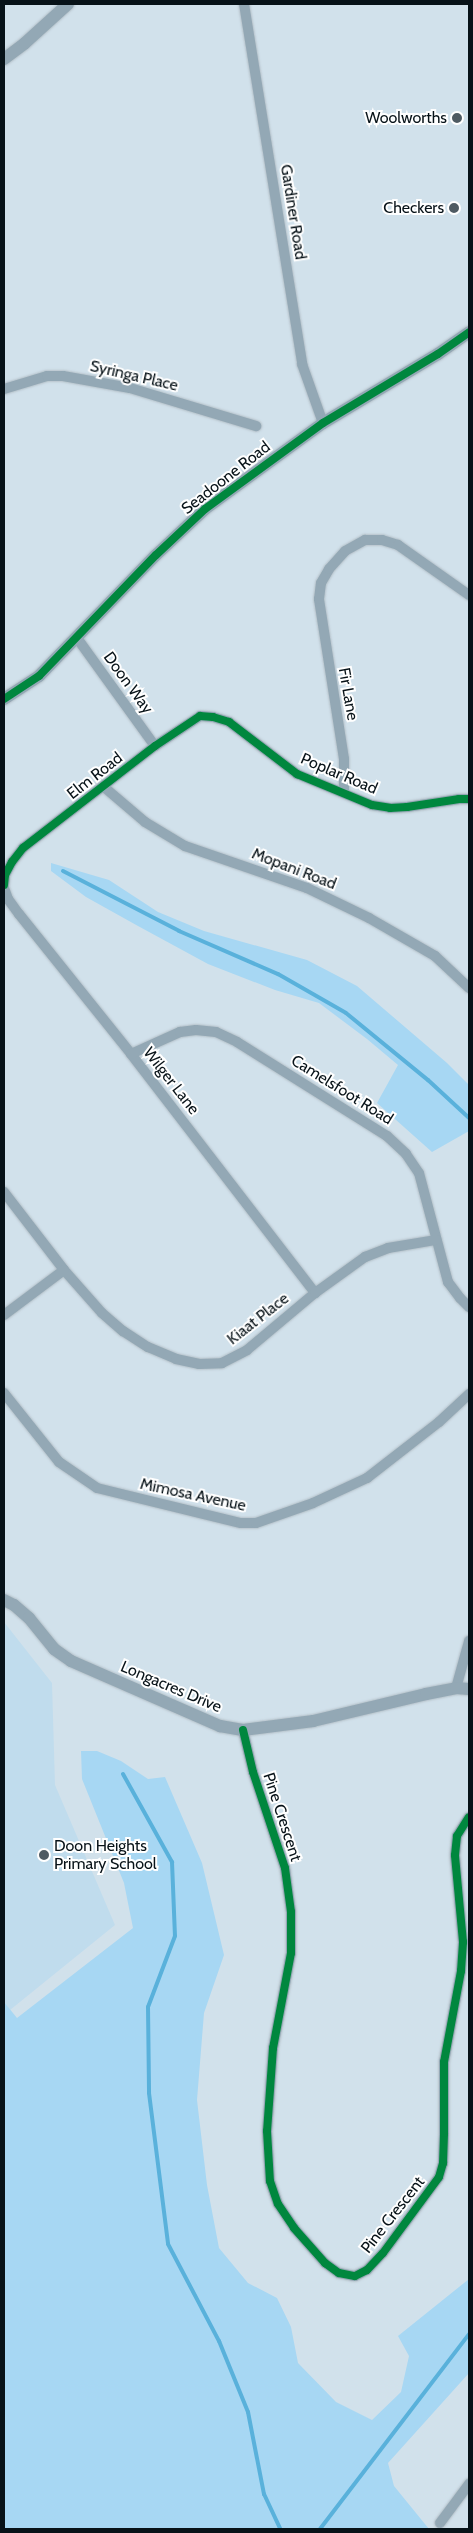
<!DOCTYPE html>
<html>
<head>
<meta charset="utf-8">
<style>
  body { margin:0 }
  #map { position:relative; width:473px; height:2533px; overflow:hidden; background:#d1e1eb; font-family:Cabin,sans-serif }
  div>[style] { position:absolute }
  .built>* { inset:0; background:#c0dced }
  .green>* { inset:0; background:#a7d7f3 }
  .stream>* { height:4px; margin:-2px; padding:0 2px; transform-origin:2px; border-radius:2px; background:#59b1db }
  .roads { filter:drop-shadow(0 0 1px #b3bfc7) drop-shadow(0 0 1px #b3bfc7) }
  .minor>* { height:10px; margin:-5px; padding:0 5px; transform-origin:5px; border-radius:5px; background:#93a8b5 }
  .tertiary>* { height:12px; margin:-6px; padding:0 6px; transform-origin:6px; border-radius:6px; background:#93a8b5 }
  .cycleway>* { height:8px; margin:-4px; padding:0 4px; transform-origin:4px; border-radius:4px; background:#00873e }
  .dots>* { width:14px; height:14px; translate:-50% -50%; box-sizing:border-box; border:2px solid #fff; border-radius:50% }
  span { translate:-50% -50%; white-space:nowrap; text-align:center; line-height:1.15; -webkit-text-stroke:4px #fff; paint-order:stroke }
  .poi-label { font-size:16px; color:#071218 }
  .right { translate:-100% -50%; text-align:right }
  .left { translate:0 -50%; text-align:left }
  .street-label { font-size:16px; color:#071218 }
  .frame { position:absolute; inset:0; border:5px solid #071218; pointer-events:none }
</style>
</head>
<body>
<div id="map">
  <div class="built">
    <i style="clip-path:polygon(4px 1622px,52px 1683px,55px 1785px,115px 1925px,10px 2010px,4px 2002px)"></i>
  </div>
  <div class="green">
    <i style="clip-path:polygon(51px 863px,109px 880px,158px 912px,204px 931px,307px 960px,357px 986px,447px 1063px,469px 1085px,469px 1131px,432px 1152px,377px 1103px,398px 1065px,367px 1039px,319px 1003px,275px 990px,208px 964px,138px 926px,86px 897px,51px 871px)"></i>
    <i style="clip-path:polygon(81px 1751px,97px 1751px,121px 1761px,148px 1779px,165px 1777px,202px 1863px,224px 1955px,204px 2013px,197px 2100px,207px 2185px,219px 2248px,248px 2283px,277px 2298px,291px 2327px,298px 2363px,336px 2402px,372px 2420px,401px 2392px,409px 2356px,398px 2336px,469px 2279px,469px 2373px,388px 2463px,394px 2486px,429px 2529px,4px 2529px,4px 2002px,17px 2018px,133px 1928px,124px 1883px,82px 1779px)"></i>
  </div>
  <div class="stream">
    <i style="left:63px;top:871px;width:131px;rotate:27.3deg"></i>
    <i style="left:179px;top:931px;width:108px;rotate:23.5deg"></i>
    <i style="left:278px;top:974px;width:78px;rotate:29.8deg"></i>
    <i style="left:346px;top:1013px;width:106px;rotate:39.3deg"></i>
    <i style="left:428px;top:1080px;width:56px;rotate:42.8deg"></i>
    <i style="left:123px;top:1774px;width:101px;rotate:60.9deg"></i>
    <i style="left:172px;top:1862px;width:74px;rotate:87.7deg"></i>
    <i style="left:175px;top:1936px;width:76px;rotate:110.8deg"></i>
    <i style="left:148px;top:2007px;width:86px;rotate:89.3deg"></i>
    <i style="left:149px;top:2093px;width:152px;rotate:82.8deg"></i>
    <i style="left:168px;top:2244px;width:110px;rotate:62.3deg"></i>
    <i style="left:219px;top:2341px;width:77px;rotate:67.8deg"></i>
    <i style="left:248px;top:2412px;width:84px;rotate:79deg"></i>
    <i style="left:264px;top:2494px;width:38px;rotate:65deg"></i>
    <i style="left:320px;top:2529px;width:245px;rotate:-52.6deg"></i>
  </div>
  <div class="roads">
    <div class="minor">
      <i style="left:244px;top:4px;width:365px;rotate:80.8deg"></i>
      <i style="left:302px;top:364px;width:63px;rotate:70.4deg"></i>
      <i style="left:4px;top:389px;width:45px;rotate:-16.8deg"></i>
      <i style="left:47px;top:376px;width:16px"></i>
      <i style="left:63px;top:376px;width:68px;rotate:10.2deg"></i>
      <i style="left:130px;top:388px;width:132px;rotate:16.8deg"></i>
      <i style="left:77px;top:638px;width:133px;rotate:54.2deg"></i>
      <i style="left:104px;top:787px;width:54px;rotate:40.5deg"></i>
      <i style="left:145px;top:822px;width:47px;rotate:31deg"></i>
      <i style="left:185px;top:846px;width:129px;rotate:19deg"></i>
      <i style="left:307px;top:888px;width:69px;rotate:25.8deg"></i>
      <i style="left:369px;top:918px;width:76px;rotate:29.9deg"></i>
      <i style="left:435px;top:956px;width:47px;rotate:43.3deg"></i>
      <i style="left:344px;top:793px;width:34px;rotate:-90deg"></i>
      <i style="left:344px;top:759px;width:162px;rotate:-98.9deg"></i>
      <i style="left:319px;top:599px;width:16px;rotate:-83deg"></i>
      <i style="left:321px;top:583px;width:16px;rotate:-60deg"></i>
      <i style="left:329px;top:569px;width:24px;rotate:-48deg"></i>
      <i style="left:345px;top:551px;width:23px;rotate:-29deg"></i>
      <i style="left:365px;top:540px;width:17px"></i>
      <i style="left:382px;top:540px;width:17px;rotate:17deg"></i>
      <i style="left:398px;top:545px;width:87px;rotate:35.2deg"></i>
      <i style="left:4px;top:885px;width:10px;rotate:-84deg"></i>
      <i style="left:5px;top:875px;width:15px;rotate:-62deg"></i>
      <i style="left:12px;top:862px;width:18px;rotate:-52deg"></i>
      <i style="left:23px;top:848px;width:167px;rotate:-37.7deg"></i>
      <i style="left:155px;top:746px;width:54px;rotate:-33.7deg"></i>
      <i style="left:200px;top:716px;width:13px;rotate:4deg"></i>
      <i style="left:213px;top:717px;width:17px;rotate:17deg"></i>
      <i style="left:229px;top:722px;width:86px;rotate:37.4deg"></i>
      <i style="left:297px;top:774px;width:81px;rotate:22.5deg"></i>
      <i style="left:372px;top:805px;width:18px;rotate:9deg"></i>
      <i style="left:390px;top:808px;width:17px;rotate:-3deg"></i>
      <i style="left:407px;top:807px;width:53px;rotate:-8.7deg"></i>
      <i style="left:459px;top:799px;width:10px"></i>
      <i style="left:4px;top:888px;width:12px;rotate:70deg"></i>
      <i style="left:8px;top:899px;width:19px;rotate:54deg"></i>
      <i style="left:19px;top:914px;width:179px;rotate:51.3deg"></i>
      <i style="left:131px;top:1054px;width:302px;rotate:52.4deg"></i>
      <i style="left:131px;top:1054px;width:54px;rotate:-24.2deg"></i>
      <i style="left:180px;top:1032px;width:16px;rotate:-7deg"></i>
      <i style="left:196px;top:1030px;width:20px;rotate:6deg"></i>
      <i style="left:216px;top:1032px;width:23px;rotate:25deg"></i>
      <i style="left:237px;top:1042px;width:177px;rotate:32.1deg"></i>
      <i style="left:387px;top:1136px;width:26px;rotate:43deg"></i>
      <i style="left:406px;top:1154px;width:23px;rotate:56deg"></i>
      <i style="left:419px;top:1173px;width:113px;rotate:75.1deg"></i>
      <i style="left:448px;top:1282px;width:20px;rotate:53deg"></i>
      <i style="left:460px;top:1298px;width:13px;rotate:45deg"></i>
      <i style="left:4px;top:1192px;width:98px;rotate:52.4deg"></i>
      <i style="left:64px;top:1270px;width:57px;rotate:48.5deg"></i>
      <i style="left:102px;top:1313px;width:28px;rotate:41deg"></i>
      <i style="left:123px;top:1331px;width:30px;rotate:33deg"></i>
      <i style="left:148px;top:1347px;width:30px;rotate:23deg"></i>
      <i style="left:176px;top:1359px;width:24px;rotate:12deg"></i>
      <i style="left:199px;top:1364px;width:23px;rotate:-2deg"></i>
      <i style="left:222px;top:1363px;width:28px;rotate:-27deg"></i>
      <i style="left:247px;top:1350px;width:89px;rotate:-40deg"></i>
      <i style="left:315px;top:1293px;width:62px;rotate:-35.8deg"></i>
      <i style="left:365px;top:1257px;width:25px;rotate:-21deg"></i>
      <i style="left:388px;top:1248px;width:49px;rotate:-9.5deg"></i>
      <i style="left:4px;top:1315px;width:75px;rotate:-36.9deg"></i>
      <i style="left:4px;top:1393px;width:88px;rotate:51.4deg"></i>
      <i style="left:59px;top:1462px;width:46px;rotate:34.4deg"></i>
      <i style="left:97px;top:1488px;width:148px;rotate:13.7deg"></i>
      <i style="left:241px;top:1523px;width:15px"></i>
      <i style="left:256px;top:1523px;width:60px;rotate:-19.3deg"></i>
      <i style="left:313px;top:1503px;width:60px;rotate:-24.8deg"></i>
      <i style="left:367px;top:1478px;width:91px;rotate:-37.9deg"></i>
      <i style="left:439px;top:1422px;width:41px;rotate:-43deg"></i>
      <i style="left:456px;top:1688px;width:49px;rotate:-74.5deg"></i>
      <i style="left:243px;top:1730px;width:43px;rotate:76.6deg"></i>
      <i style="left:253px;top:1772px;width:101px;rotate:71.6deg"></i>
      <i style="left:285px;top:1868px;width:44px;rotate:82.2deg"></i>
      <i style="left:291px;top:1912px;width:41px;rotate:90deg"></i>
      <i style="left:291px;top:1953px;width:97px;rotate:100.7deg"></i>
      <i style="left:273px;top:2048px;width:83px;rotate:94.1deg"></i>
      <i style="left:267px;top:2131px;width:50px;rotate:86.6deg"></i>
      <i style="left:270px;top:2181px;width:24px;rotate:71deg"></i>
      <i style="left:278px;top:2204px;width:29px;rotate:56deg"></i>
      <i style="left:294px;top:2228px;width:47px;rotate:48.5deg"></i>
      <i style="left:325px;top:2263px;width:17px;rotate:36deg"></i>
      <i style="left:339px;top:2273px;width:16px;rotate:11deg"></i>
      <i style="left:355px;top:2276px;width:13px;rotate:-27deg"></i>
      <i style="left:367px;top:2270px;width:23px;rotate:-47deg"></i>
      <i style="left:383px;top:2253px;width:94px;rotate:-53.6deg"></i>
      <i style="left:439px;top:2177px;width:15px;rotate:-74deg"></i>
      <i style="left:443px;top:2163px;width:30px;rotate:-88deg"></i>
      <i style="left:444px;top:2133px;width:71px;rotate:-90deg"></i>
      <i style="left:444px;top:2062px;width:93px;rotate:-79.4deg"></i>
      <i style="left:461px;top:1971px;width:29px;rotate:-86deg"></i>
      <i style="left:463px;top:1942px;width:87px;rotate:-95.3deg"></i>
      <i style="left:455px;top:1855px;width:19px;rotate:-84deg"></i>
      <i style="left:457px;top:1836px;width:22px;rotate:-58deg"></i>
      <i style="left:440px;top:2523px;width:49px;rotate:-53.4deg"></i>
    </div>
    <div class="tertiary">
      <i style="left:4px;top:59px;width:26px;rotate:-37deg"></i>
      <i style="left:25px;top:43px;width:58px;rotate:-42.2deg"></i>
      <i style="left:4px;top:699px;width:42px;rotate:-33.3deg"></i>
      <i style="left:39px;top:676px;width:168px;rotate:-46deg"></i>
      <i style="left:156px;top:555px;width:67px;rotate:-43.2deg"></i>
      <i style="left:205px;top:509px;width:146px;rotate:-36.1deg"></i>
      <i style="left:323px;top:423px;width:134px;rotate:-31deg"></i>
      <i style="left:438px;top:354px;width:38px;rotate:-35deg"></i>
      <i style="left:4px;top:1600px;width:11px;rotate:27deg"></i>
      <i style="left:14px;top:1605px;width:20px;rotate:41deg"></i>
      <i style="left:29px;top:1618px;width:40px;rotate:51deg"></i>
      <i style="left:54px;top:1649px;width:21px;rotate:35deg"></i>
      <i style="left:71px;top:1661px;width:163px;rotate:23.6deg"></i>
      <i style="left:220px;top:1726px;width:23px;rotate:10deg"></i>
      <i style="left:243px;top:1730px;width:71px;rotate:-7.3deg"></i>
      <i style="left:313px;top:1721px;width:116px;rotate:-13.4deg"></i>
      <i style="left:426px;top:1694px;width:31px;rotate:-11deg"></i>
      <i style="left:456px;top:1688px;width:13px;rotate:4deg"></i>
    </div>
  </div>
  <div class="cycleway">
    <i style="left:4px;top:699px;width:42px;rotate:-33.3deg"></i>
    <i style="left:39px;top:676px;width:168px;rotate:-46deg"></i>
    <i style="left:156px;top:555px;width:67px;rotate:-43.2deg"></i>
    <i style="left:205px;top:509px;width:146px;rotate:-36.1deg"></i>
    <i style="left:323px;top:423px;width:134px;rotate:-31deg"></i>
    <i style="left:438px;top:354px;width:38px;rotate:-35deg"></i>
    <i style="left:4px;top:885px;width:10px;rotate:-84deg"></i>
    <i style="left:5px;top:875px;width:15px;rotate:-62deg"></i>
    <i style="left:12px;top:862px;width:18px;rotate:-52deg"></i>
    <i style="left:23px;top:848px;width:167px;rotate:-37.7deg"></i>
    <i style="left:155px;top:746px;width:54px;rotate:-33.7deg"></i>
    <i style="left:200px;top:716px;width:13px;rotate:4deg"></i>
    <i style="left:213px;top:717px;width:17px;rotate:17deg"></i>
    <i style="left:229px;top:722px;width:86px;rotate:37.4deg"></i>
    <i style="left:297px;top:774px;width:81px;rotate:22.5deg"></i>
    <i style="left:372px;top:805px;width:18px;rotate:9deg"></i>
    <i style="left:390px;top:808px;width:17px;rotate:-3deg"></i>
    <i style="left:407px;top:807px;width:53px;rotate:-8.7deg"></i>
    <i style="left:459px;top:799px;width:10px"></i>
    <i style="left:243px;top:1730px;width:43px;rotate:76.6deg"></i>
    <i style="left:253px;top:1772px;width:101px;rotate:71.6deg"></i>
    <i style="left:285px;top:1868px;width:44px;rotate:82.2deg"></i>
    <i style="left:291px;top:1912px;width:41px;rotate:90deg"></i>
    <i style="left:291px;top:1953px;width:97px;rotate:100.7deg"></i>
    <i style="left:273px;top:2048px;width:83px;rotate:94.1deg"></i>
    <i style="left:267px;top:2131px;width:50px;rotate:86.6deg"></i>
    <i style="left:270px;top:2181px;width:24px;rotate:71deg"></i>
    <i style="left:278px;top:2204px;width:29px;rotate:56deg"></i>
    <i style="left:294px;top:2228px;width:47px;rotate:48.5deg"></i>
    <i style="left:325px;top:2263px;width:17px;rotate:36deg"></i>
    <i style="left:339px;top:2273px;width:16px;rotate:11deg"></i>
    <i style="left:355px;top:2276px;width:13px;rotate:-27deg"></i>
    <i style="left:367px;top:2270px;width:23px;rotate:-47deg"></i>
    <i style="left:383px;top:2253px;width:94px;rotate:-53.6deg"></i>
    <i style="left:439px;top:2177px;width:15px;rotate:-74deg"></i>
    <i style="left:443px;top:2163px;width:30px;rotate:-88deg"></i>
    <i style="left:444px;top:2133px;width:71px;rotate:-90deg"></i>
    <i style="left:444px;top:2062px;width:93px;rotate:-79.4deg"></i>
    <i style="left:461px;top:1971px;width:29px;rotate:-86deg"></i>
    <i style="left:463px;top:1942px;width:87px;rotate:-95.3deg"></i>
    <i style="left:455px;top:1855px;width:19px;rotate:-84deg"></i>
    <i style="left:457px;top:1836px;width:22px;rotate:-58deg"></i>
  </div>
  <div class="dots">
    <i style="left:457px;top:118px;background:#4e5a62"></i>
    <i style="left:454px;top:208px;background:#4e5a62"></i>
    <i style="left:44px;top:1855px;background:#4e5a62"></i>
  </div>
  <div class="poi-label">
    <span class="right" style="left:447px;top:118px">Woolworths</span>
    <span class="right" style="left:444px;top:208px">Checkers</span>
    <span class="left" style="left:54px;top:1855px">Doon Heights<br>Primary School</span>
  </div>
  <div class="street-label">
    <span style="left:293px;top:212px;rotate:81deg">Gardiner Road</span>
    <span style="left:134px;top:376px;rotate:13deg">Syringa Place</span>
    <span style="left:226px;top:478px;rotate:-38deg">Seadoone Road</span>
    <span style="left:128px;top:683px;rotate:54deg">Doon Way</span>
    <span style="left:348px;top:694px;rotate:80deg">Fir Lane</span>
    <span style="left:339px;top:774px;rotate:23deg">Poplar Road</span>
    <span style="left:95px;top:776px;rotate:-38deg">Elm Road</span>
    <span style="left:294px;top:869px;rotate:21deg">Mopani Road</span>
    <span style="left:171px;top:1081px;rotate:52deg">Wilger Lane</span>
    <span style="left:342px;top:1090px;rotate:32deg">Camelsfoot Road</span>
    <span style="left:258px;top:1319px;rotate:-38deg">Kiaat Place</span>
    <span style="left:193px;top:1495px;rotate:12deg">Mimosa Avenue</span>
    <span style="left:171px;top:1687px;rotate:23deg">Longacres Drive</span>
    <span style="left:282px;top:1817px;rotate:72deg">Pine Crescent</span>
    <span style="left:393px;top:2215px;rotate:-52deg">Pine Crescent</span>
  </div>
  <div class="frame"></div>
</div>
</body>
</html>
